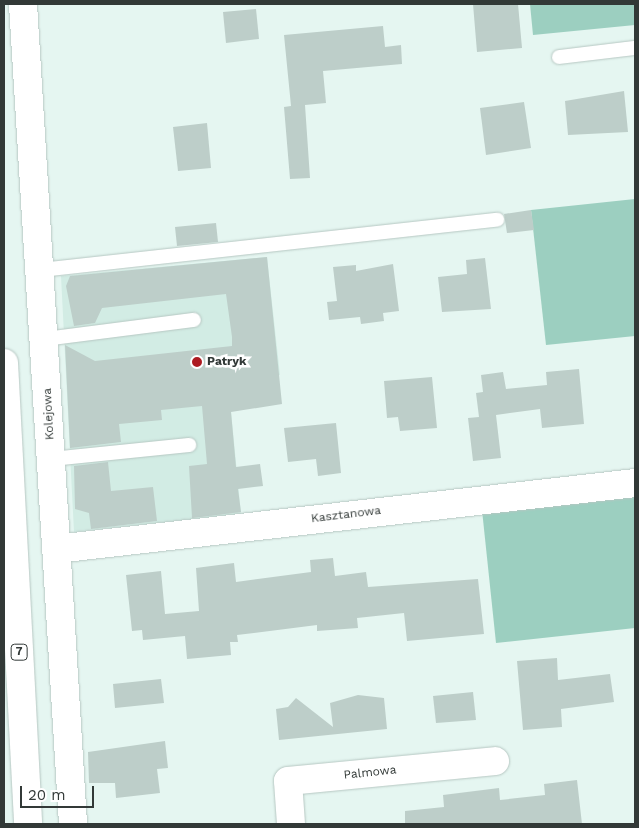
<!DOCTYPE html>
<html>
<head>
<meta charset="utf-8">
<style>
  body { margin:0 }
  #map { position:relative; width:639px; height:828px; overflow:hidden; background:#e5f6f1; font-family:"Work Sans",sans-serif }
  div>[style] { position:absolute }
  .built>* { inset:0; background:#d2ece4 }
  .green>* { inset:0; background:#9ccfc0 }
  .building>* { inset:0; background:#bdcec9 }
  .roads { filter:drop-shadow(0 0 1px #b6c7c2) drop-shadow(0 0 1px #b6c7c2) }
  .lane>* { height:14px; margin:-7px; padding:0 7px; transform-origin:7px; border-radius:7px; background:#fff }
  .street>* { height:28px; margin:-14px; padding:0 14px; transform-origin:14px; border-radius:14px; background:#fff }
  .highway>* { height:28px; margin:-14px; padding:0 14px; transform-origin:14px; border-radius:14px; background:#fff }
  .dots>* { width:14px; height:14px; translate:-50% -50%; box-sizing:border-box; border:2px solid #fff; border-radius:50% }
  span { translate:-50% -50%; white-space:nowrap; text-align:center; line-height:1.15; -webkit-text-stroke:5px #fff; paint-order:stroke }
  .shield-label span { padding:1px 4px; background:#fff; border:1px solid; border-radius:4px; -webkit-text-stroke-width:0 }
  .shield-label { font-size:11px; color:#323937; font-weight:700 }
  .poi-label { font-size:12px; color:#323937; font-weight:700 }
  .left { translate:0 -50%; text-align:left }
  .street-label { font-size:12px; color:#323937 }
  .frame { position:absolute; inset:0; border:5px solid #323937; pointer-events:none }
  .scale { position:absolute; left:20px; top:786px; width:74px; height:22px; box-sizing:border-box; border:2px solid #323937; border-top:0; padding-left:6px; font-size:15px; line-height:18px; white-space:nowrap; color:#323937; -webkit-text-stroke:4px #fff; paint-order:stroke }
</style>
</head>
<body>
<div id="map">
  <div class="built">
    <i style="clip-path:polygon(267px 257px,280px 375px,228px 380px,241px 514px,74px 532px,61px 276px)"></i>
  </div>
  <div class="green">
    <i style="clip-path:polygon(530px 4px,635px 4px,635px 25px,533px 35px)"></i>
    <i style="clip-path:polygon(635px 199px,635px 336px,546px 345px,531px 210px)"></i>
    <i style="clip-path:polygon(635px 495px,635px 628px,496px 643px,482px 510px)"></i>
  </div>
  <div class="building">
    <i style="clip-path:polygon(473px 4px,518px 4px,522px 48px,477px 52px)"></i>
    <i style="clip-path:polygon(256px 9px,259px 39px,226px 43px,223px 12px)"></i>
    <i style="clip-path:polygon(383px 26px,385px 47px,401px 45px,402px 64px,323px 71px,326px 103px,305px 105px,310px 178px,290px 179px,284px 107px,291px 106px,284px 35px)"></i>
    <i style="clip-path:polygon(624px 91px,628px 132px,568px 135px,565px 101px)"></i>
    <i style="clip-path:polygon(524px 102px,531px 148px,486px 155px,480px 108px)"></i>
    <i style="clip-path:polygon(207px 123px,211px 168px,178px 171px,173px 127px)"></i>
    <i style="clip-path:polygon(531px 210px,534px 230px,507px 233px,504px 214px)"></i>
    <i style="clip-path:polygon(216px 223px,218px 242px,177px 246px,175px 227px)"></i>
    <i style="clip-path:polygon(267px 257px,282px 404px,231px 412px,236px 467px,260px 464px,263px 486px,238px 489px,241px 512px,192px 518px,189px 466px,207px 464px,202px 406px,161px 410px,162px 420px,119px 424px,121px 442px,70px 448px,65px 345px,95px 361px,232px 346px,232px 337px,226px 294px,102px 308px,95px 323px,74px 326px,66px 286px,70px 276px)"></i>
    <i style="clip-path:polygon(485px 258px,491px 309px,442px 312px,438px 277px,467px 274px,466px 260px)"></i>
    <i style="clip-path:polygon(393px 264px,399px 311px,383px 313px,384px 321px,361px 324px,360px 317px,329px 320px,327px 302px,337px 301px,333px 267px,356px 265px,356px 271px)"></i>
    <i style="clip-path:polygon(579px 369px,584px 424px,542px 428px,540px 409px,496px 415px,501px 458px,473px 461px,468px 418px,479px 417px,476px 393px,483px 392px,481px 375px,503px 372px,506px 389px,547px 385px,546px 372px)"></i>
    <i style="clip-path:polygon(432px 377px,437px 428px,400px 431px,398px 417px,387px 418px,384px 381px)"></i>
    <i style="clip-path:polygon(336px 423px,341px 473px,318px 476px,316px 459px,288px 462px,284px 428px)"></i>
    <i style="clip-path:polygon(108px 462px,111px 491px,153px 487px,157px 521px,91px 529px,89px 513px,75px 509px,74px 466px)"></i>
    <i style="clip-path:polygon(333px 558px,335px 576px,366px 572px,368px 587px,478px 579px,484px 634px,407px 641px,404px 613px,357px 618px,358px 628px,317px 631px,317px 625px,237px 635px,238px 642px,230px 642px,231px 655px,187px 659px,185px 636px,143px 640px,142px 630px,132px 631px,126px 575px,161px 571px,165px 614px,199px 611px,196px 568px,234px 563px,236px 582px,311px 572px,310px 560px)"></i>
    <i style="clip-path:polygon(557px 658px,558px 680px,610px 674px,614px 702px,561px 709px,562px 727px,523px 730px,517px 661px)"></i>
    <i style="clip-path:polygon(161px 679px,164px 703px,115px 708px,113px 684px)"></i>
    <i style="clip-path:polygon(473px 692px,476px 720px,436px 723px,433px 696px)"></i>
    <i style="clip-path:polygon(358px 695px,384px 698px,387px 729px,279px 740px,276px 709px,288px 707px,296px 698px,333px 727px,330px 703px)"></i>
    <i style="clip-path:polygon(165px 741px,168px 768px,157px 769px,160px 793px,116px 798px,115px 783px,89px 783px,88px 752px)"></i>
    <i style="clip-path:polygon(577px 780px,582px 824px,405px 824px,405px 811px,444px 807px,443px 795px,499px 788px,500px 800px,545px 795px,544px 784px)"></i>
  </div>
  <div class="roads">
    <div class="lane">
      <i style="left:559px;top:57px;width:77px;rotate:-6.8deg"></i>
      <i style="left:41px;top:270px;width:459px;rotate:-6.3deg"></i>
      <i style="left:45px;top:339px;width:150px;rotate:-7.3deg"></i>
      <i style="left:51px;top:459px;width:139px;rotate:-5.8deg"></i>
    </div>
    <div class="street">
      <i style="left:23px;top:4px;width:822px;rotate:86.51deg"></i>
      <i style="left:56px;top:549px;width:583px;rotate:-6.5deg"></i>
      <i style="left:291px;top:824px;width:43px;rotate:-94deg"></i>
      <i style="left:288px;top:781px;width:208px;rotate:-5.5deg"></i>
    </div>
    <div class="highway">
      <i style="left:4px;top:363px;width:462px;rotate:87deg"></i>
    </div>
  </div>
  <div class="dots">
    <i style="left:197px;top:362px;background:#ad1a21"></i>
  </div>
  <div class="shield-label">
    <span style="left:19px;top:652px">7</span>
  </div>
  <div class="poi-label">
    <span class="left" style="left:207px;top:362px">Patryk</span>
  </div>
  <div class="street-label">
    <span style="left:49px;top:414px;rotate:-93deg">Kolejowa</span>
    <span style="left:346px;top:515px;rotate:-7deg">Kasztanowa</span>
    <span style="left:370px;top:773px;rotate:-6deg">Palmowa</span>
  </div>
  <div class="frame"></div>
  <div class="scale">20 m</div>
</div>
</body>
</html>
